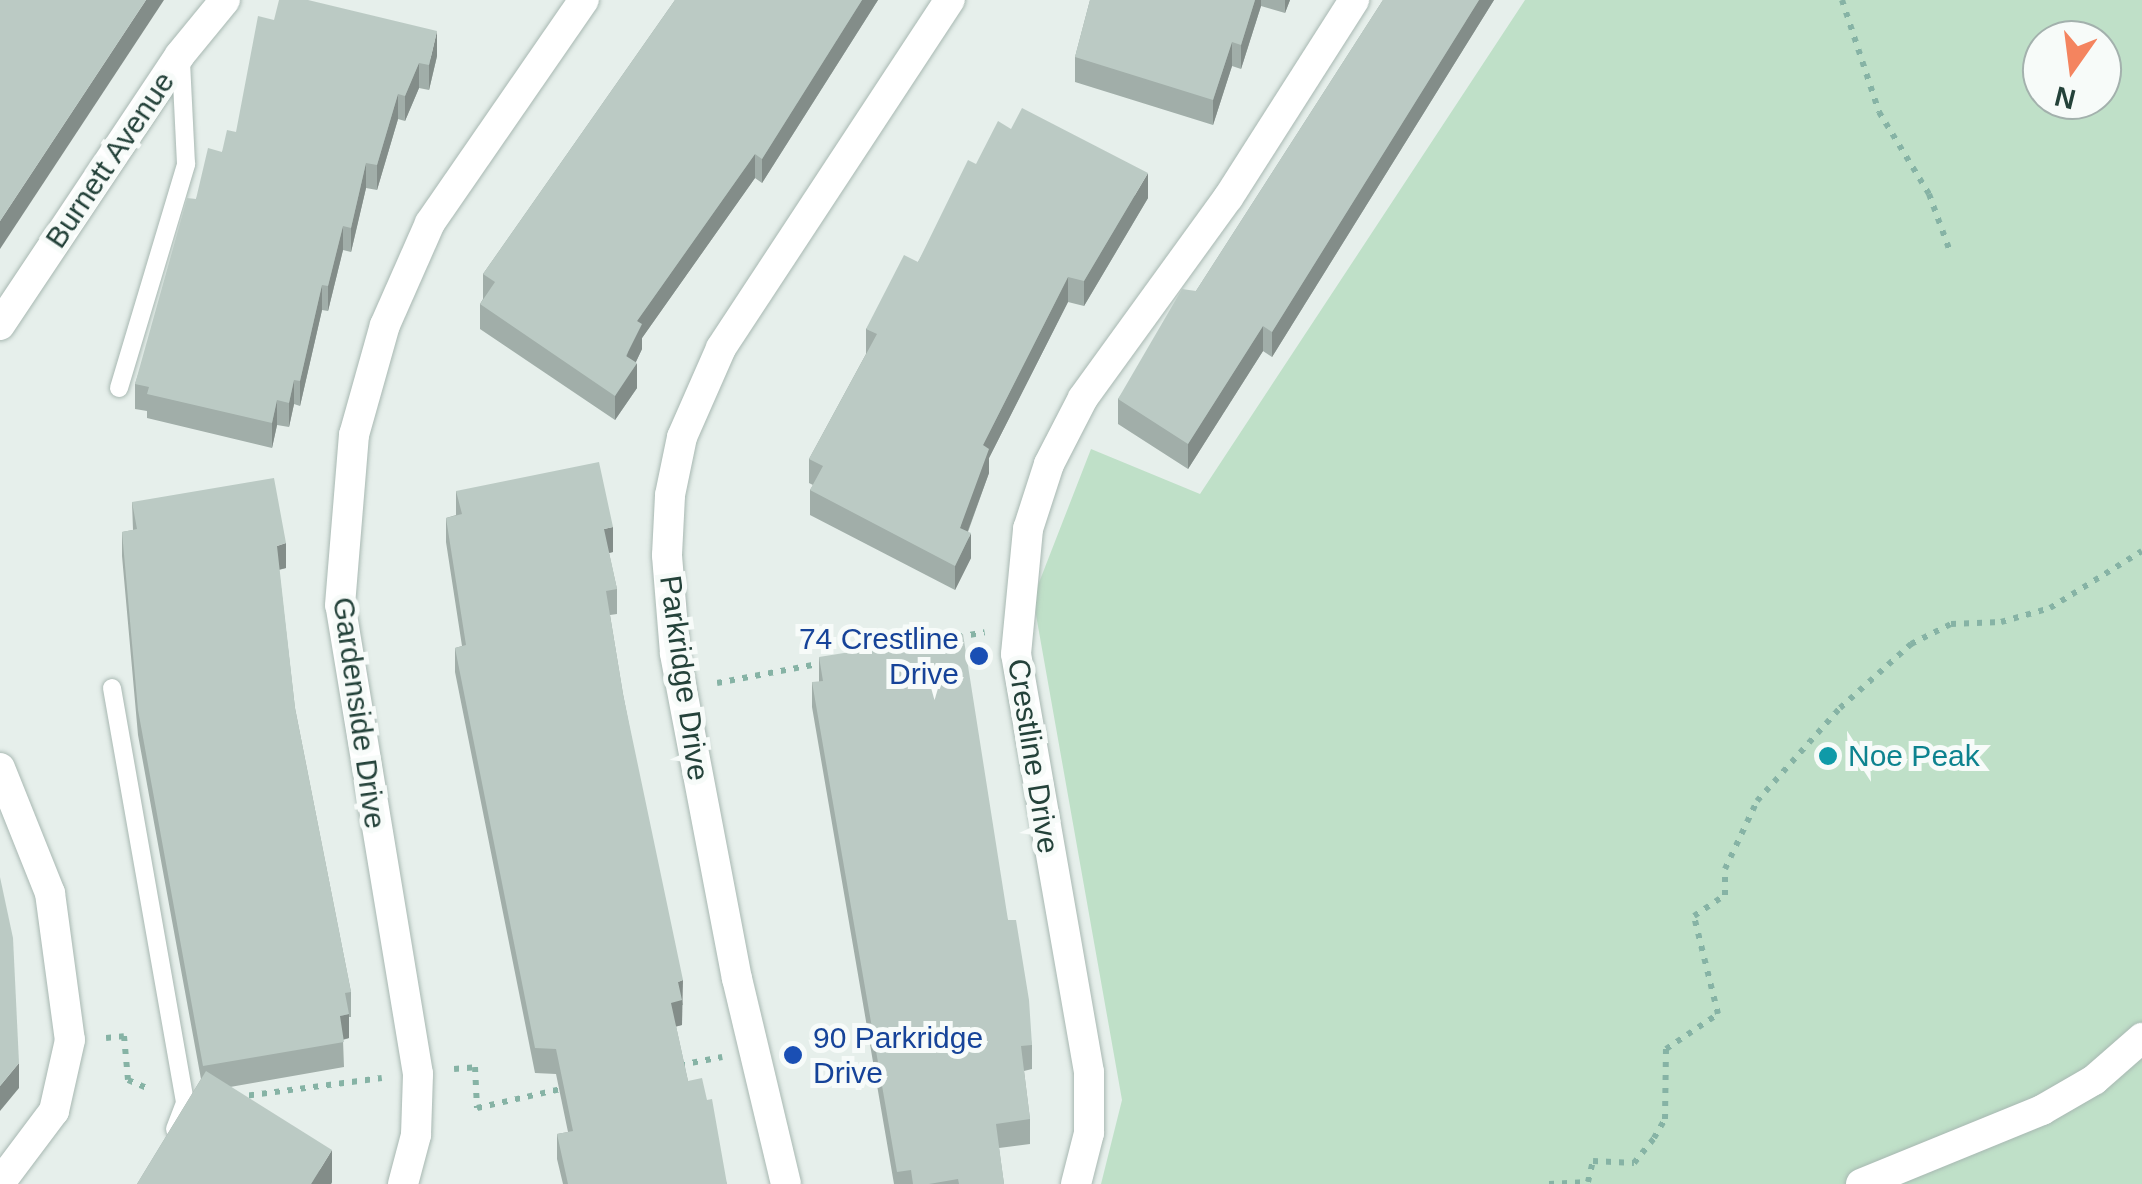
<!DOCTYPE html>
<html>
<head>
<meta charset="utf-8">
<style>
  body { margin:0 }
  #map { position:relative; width:2142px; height:1184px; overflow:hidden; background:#e6efeb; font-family:Helvetica,sans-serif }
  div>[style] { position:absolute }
  .green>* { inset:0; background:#bfe0c8 }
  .path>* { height:6px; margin-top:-3px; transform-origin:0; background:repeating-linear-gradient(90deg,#86b3a5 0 5px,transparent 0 13px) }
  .roads { filter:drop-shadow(0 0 2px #a8b8b2) drop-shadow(0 0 2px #a8b8b2) }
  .lane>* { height:18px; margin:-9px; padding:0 9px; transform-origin:9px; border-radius:9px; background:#fff }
  .street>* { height:30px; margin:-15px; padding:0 15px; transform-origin:15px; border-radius:15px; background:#fff }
  .wall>* { inset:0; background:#a1aea9 }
  .shaded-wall>* { inset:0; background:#838d89 }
  .building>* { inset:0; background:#bbcac4 }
  .dots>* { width:28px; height:28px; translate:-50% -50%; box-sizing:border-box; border:5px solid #f7fbf9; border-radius:50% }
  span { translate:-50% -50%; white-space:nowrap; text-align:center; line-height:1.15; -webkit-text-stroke:10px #f7fbf9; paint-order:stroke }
  .street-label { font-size:30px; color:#24423a }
  .transit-label { font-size:30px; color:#164399 }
  .right { translate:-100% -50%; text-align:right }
  .left { translate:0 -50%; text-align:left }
  .culture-label { font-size:30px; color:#0d838f }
  .north { position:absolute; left:2022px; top:20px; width:100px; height:100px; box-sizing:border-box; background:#f7fbf9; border:2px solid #a3b1ad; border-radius:50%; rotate:194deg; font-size:28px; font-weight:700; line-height:40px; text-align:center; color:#24423a }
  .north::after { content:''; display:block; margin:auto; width:35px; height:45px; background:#f4845f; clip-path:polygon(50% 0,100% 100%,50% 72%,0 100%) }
</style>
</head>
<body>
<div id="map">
  <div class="green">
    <i style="clip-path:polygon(evenodd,1525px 0,2142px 0,2142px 1184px,1101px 1184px,1122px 1100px,1033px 598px,1091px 449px,1200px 494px,1525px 0,2042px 40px,2102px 40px,2102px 100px,2042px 100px,2042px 40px)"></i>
  </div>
  <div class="path">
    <i style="left:1842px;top:0;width:118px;rotate:71.7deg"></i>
    <i style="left:1879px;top:112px;width:96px;rotate:58.6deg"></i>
    <i style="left:1929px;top:194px;width:64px;rotate:69.9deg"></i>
    <i style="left:958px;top:637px;width:27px;rotate:-10deg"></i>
    <i style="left:717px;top:683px;width:108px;rotate:-10.7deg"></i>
    <i style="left:106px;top:1038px;width:18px;rotate:-6deg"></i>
    <i style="left:124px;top:1036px;width:44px;rotate:84.8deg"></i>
    <i style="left:128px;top:1080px;width:25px;rotate:23deg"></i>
    <i style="left:680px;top:1065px;width:43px;rotate:-10.8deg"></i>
    <i style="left:454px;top:1069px;width:21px;rotate:-5deg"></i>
    <i style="left:475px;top:1067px;width:41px;rotate:87.2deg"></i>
    <i style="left:477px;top:1108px;width:90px;rotate:-12.8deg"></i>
    <i style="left:236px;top:1097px;width:147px;rotate:-7.4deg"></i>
    <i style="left:1549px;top:1184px;width:39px;rotate:-3deg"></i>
    <i style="left:1588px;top:1182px;width:22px;rotate:-77deg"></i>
    <i style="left:1593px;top:1161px;width:41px;rotate:2.8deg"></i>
    <i style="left:1634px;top:1163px;width:32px;rotate:-51deg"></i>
    <i style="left:1654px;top:1138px;width:22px;rotate:-60deg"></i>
    <i style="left:1665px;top:1119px;width:70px;rotate:-89.2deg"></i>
    <i style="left:1666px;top:1049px;width:63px;rotate:-33.9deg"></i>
    <i style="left:1718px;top:1014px;width:101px;rotate:-103.8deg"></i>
    <i style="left:1694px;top:916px;width:37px;rotate:-34deg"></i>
    <i style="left:1725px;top:895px;width:26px;rotate:-90deg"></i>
    <i style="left:1725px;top:869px;width:75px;rotate:-64.8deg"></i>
    <i style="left:1757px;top:801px;width:125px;rotate:-48.3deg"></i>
    <i style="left:1840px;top:708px;width:96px;rotate:-42deg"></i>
    <i style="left:1911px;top:644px;width:45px;rotate:-26.6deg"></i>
    <i style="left:1951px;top:624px;width:50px;rotate:-2.3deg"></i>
    <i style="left:2001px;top:622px;width:51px;rotate:-15.9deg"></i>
    <i style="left:2050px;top:608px;width:108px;rotate:-31.8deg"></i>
  </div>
  <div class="roads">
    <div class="lane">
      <i style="left:119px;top:388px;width:234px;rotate:-73.3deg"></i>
      <i style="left:186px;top:164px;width:104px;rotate:-92.8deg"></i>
      <i style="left:112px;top:688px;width:421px;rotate:80deg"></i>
      <i style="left:185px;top:1103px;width:28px;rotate:111deg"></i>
    </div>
    <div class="street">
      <i style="left:0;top:325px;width:324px;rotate:-56.3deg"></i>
      <i style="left:180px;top:55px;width:71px;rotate:-50.7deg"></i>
      <i style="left:0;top:768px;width:135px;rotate:68.2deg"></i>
      <i style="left:50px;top:893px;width:148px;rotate:82.3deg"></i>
      <i style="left:70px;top:1040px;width:73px;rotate:102.7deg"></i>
      <i style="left:54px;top:1111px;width:90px;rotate:126.9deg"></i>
      <i style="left:403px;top:1184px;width:51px;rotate:-75.1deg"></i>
      <i style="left:416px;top:1135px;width:61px;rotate:-88.1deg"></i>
      <i style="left:418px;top:1074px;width:475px;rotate:-99.4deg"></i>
      <i style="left:340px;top:605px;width:171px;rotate:-85.3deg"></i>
      <i style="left:354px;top:435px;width:114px;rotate:-74.3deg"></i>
      <i style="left:385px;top:325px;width:111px;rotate:-66.2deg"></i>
      <i style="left:430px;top:223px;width:271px;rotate:-55.4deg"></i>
      <i style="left:786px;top:1184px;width:211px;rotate:-103.4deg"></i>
      <i style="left:737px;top:979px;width:332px;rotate:-100.8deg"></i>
      <i style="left:675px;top:653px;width:98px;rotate:-94.7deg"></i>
      <i style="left:667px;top:555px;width:60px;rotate:-87.1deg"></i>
      <i style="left:670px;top:495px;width:59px;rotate:-78.3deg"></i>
      <i style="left:682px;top:437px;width:97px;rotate:-66.3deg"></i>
      <i style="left:721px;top:348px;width:417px;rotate:-56.7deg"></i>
      <i style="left:1076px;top:1184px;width:53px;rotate:-75.7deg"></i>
      <i style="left:1089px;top:1133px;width:61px;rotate:-90deg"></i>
      <i style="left:1089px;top:1072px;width:424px;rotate:-99.9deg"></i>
      <i style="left:1016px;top:654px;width:126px;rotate:-84.5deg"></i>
      <i style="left:1028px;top:529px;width:68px;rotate:-72.1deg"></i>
      <i style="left:1049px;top:464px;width:74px;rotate:-62.7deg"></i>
      <i style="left:1083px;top:398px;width:247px;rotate:-54.1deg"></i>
      <i style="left:1228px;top:198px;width:235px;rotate:-57.5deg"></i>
      <i style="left:1861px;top:1184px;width:196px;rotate:-22.2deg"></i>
      <i style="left:2042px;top:1110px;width:60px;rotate:-30deg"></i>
      <i style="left:2094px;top:1080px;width:64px;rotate:-41.2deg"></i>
    </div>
  </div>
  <div class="wall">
    <i style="clip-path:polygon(675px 0,878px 0,762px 183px,755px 178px,642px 338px,642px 349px,636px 362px,637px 388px,615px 420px,480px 329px,480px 304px,483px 299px,483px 274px)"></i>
    <i style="clip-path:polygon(1090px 0,1290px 0,1285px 13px,1261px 6px,1241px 69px,1232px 66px,1213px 125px,1075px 82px,1075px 57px)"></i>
    <i style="clip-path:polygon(1383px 0,1494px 0,1272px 357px,1263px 351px,1188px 469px,1118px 424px,1118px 399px,1196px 291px)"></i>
    <i style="clip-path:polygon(437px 56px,429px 90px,419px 88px,405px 121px,398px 119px,377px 190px,366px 188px,351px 252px,343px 250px,328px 311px,322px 310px,300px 406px,294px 404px,289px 427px,277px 425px,272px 448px,147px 418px,147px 411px,135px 409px,135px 384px,196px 199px,222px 152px,236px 132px)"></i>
    <i style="clip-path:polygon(976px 164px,1148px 198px,1084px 306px,1068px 302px,989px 458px,989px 473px,968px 532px,971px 558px,955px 590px,810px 515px,810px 490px,813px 485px,809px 483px,809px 459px,866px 354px,866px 329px,918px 262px)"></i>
    <i style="clip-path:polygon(456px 491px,613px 552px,609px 553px,617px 589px,617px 614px,610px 615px,623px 694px,683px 1005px,682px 1005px,682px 1025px,676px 1026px,688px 1081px,727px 1184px,563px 1184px,557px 1159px,557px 1134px,568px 1132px,556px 1074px,535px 1073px,455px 672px,455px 648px,462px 646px,446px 542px,446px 518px,456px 515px)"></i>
    <i style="clip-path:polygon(132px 502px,286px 568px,279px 570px,295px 708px,351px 992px,351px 1017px,349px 1017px,349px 1038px,343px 1040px,344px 1067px,230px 1087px,332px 1182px,331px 1184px,137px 1184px,201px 1079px,138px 735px,122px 556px,122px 532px,133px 530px)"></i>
    <i style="clip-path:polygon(819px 657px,1008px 920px,1032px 1045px,1032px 1069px,1024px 1071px,1030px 1119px,1030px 1144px,999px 1148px,1004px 1184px,894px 1184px,812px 707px,812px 682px,819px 682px)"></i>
  </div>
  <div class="shaded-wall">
    <i style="clip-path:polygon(146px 0,164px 0,0 249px,0 221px)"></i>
    <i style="clip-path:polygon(862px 0,878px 0,762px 183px,762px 159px)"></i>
    <i style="clip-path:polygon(1255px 0,1261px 0,1261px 6px,1241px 69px,1241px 45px)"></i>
    <i style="clip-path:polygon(1285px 0,1290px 0,1285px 13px)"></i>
    <i style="clip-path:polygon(1479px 0,1494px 0,1272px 357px,1272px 332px)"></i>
    <i style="clip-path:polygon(437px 31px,437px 56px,429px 90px,429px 65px)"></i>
    <i style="clip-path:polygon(1232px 42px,1232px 66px,1213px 125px,1213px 100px)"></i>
    <i style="clip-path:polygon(419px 63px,419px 88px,405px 121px,405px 96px)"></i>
    <i style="clip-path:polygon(398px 94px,398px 119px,377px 190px,377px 165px)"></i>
    <i style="clip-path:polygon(755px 154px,755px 178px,642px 338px,642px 349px,631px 372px,637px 363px,637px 388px,615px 420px,615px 396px,637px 321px)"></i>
    <i style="clip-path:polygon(366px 163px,366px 188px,351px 252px,351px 228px)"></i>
    <i style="clip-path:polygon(1148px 173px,1148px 198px,1084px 306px,1084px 281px)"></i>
    <i style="clip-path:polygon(343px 226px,343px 250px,328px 311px,328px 286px)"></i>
    <i style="clip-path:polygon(1068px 277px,1068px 302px,989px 458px,989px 473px,960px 552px,960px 528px,983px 445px)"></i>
    <i style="clip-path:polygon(322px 285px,322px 310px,300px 406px,300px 381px)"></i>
    <i style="clip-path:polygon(1263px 326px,1263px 351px,1188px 469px,1188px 444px)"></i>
    <i style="clip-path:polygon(294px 380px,294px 404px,289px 427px,289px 403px)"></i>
    <i style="clip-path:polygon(277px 400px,277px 425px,272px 448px,272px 423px)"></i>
    <i style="clip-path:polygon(613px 527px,613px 552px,604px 554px,604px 529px)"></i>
    <i style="clip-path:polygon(971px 533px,971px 558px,955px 590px,955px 566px)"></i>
    <i style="clip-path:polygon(286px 543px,286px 568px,277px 570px,277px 546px)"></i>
    <i style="clip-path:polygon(683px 980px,682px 1025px,671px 1028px,671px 1003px,678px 982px)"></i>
    <i style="clip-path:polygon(349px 1014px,349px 1038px,340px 1040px,340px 1016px)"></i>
    <i style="clip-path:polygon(19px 1063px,19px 1088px,0 1111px,0 1086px)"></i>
    <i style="clip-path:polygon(332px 1150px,332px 1182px,331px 1184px,311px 1184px)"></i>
  </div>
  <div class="building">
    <i style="clip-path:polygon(0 0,146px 0,0 221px)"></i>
    <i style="clip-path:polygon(279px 0,308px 0,437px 31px,429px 65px,419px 63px,405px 96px,398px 94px,377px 165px,366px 163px,351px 228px,343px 226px,328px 286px,322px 285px,300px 381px,294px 380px,289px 403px,277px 400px,272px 423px,147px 394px,149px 387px,135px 384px,187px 198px,196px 199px,208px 148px,222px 152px,227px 130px,236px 132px,258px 16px,274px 20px)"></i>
    <i style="clip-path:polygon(675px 0,862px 0,762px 159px,755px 154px,637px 321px,642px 324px,626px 356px,637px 363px,615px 396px,480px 304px,495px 282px,483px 274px)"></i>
    <i style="clip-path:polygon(1090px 0,1255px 0,1241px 45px,1232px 42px,1213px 100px,1075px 57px)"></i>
    <i style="clip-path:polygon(1383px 0,1479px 0,1272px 332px,1263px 326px,1188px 444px,1118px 399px,1182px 289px,1196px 291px)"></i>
    <i style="clip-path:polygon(1022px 108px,1148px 173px,1084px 281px,1068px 277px,983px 445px,989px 449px,960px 528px,971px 533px,955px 566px,810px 490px,823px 466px,809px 459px,877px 334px,866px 329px,904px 255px,918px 262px,968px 160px,976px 164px,998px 121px,1011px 129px)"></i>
    <i style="clip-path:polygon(599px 462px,613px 527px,604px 529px,617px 589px,606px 591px,623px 694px,683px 980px,678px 982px,682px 1000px,671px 1003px,688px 1081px,702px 1078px,707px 1100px,712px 1099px,727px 1184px,568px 1184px,557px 1134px,573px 1131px,556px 1049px,535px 1048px,455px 648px,466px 645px,446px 518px,462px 514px,456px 491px)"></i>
    <i style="clip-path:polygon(274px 478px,286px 543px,277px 546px,295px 708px,351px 992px,345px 993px,349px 1014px,340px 1016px,344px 1042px,203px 1066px,138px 710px,122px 532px,137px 529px,132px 502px)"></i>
    <i style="clip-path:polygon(963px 634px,1008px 920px,1016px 920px,1029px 1000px,1032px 1045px,1021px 1046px,1030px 1119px,996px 1124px,1004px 1184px,959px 1184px,958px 1179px,929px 1184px,913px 1184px,911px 1170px,897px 1172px,812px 682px,823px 681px,819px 657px)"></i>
    <i style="clip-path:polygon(0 877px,13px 938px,19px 1063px,0 1086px)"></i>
    <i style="clip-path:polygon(206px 1071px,332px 1150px,311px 1184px,137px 1184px)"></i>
  </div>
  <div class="dots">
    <i style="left:979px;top:656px;background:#1a4fb4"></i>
    <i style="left:1828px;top:756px;background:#0f9aa8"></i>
    <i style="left:793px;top:1055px;background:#1a4fb4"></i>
  </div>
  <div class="street-label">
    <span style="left:110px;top:160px;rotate:-56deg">Burnett Avenue</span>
    <span style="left:684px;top:678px;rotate:82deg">Parkridge Drive</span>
    <span style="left:359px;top:713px;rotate:82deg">Gardenside Drive</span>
    <span style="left:1033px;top:756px;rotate:81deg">Crestline Drive</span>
  </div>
  <div class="transit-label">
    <span class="right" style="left:959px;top:656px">74 Crestline<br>Drive</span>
    <span class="left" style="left:813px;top:1055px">90 Parkridge<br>Drive</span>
  </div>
  <div class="culture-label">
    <span class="left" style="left:1848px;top:756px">Noe Peak</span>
  </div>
  <div class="north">N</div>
</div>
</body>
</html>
